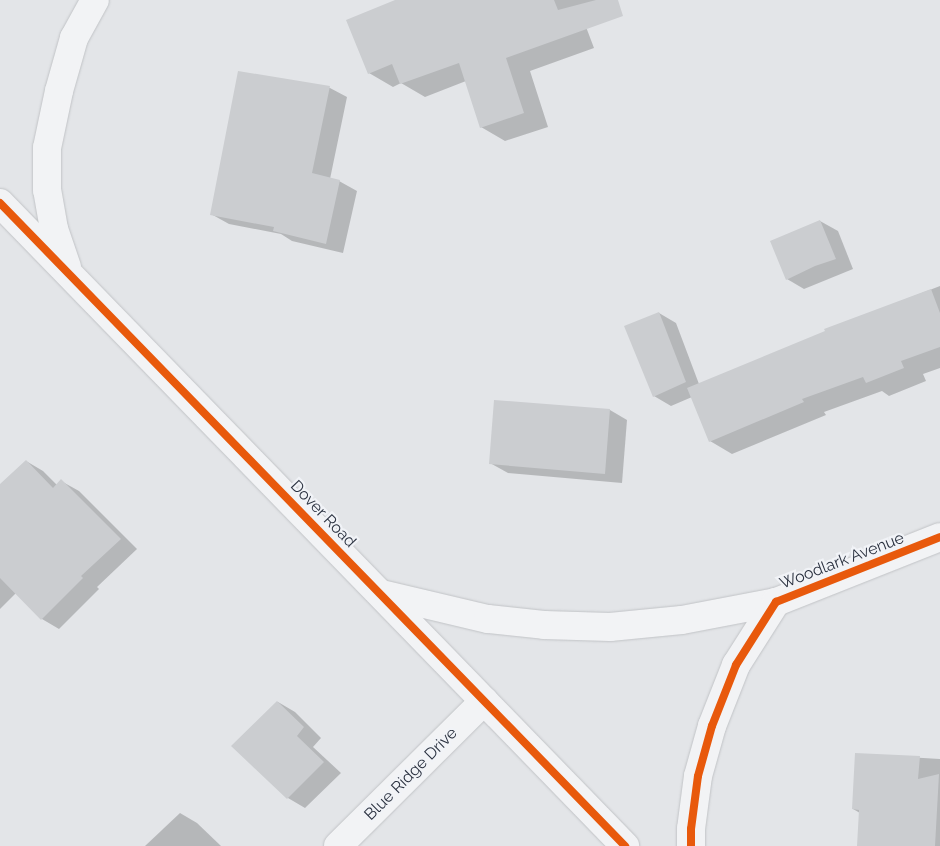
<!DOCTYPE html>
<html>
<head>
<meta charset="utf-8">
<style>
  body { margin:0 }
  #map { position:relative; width:940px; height:846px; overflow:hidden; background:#e3e5e8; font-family:Raleway,sans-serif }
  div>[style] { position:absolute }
  .shadow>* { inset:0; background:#0003 }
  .building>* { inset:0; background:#cbcdd0 }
  .roads { filter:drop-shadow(0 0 1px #c1c3c6) drop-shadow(0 0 1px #c1c3c6) }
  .minor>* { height:28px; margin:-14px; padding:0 14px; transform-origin:14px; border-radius:14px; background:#f2f3f5 }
  .cycleway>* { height:8px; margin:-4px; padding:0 4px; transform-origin:4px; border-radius:4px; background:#e8590c }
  span { translate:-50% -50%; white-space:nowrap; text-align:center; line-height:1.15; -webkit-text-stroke:4.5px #f1f3f7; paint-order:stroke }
  .street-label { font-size:16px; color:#2b3240 }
</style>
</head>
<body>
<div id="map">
  <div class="shadow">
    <i style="clip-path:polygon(399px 0,610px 0,580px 11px,594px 48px,530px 71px,548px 127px,505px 141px,481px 127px,466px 81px,425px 97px,401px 83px,393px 87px,369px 73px)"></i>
    <i style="clip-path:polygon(239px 73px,330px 88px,347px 97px,330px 179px,339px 181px,357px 191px,343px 253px,292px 241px,281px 234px,229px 224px,211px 214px)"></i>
    <i style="clip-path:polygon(820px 221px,838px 231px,853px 269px,804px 289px,787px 279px)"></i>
    <i style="clip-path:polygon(940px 286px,940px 368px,923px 374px,926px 381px,889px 396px,882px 391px,824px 412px,826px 415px,732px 454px,710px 441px,692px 397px,671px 406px,654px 396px,659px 313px,676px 323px,699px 384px,827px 332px,826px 330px)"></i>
    <i style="clip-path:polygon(496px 401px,610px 410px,627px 420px,622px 483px,508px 473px,490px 463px)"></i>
    <i style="clip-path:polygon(26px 461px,43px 471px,57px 485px,61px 481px,79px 491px,137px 549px,97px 587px,99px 589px,59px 629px,42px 619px,16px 593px,0 609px,0 486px)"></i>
    <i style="clip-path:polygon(278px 702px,295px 712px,321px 738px,313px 747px,341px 773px,305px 808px,288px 798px)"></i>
    <i style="clip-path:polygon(856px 754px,940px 759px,940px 846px,858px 846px,860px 813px,853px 809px)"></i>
    <i style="clip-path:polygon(180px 813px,197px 823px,221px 846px,145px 846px)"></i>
  </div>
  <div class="building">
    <i style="clip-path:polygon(395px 0,554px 0,558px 10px,596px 0,618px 0,623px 16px,506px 58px,524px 113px,480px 128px,459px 63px,400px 84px,392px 64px,368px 74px,346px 20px)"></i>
    <i style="clip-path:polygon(238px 71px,330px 86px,312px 173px,340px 180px,326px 244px,273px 231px,274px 227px,210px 215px)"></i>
    <i style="clip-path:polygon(820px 220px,836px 259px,815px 266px,786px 280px,770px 241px)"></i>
    <i style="clip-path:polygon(931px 289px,940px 313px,940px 347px,901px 361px,904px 368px,866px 383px,863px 377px,802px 399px,804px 402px,709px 442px,687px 388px,825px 331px,824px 329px)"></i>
    <i style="clip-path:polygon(659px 312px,686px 382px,653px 397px,624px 326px)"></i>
    <i style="clip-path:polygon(494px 400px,610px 409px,605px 474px,489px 464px)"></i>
    <i style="clip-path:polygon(26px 460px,53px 488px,61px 479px,121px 539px,81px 576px,83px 578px,41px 620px,0 578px,0 484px)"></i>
    <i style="clip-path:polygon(277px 701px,304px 727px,297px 736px,324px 762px,287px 799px,231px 746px)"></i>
    <i style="clip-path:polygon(855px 753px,920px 756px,918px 779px,939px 774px,935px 846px,857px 846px,859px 810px,852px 809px)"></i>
  </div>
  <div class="roads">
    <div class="minor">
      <i style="left:0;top:203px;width:897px;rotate:45.81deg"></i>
      <i style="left:67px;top:267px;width:40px;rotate:-108.9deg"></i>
      <i style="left:54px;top:229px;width:40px;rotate:-100deg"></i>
      <i style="left:47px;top:190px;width:42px;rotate:-90deg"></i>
      <i style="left:47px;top:148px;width:58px;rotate:-78.1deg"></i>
      <i style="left:59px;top:91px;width:55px;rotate:-74.2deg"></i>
      <i style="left:74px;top:38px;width:43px;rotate:-61.1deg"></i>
      <i style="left:382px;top:594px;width:109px;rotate:13.3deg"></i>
      <i style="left:488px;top:619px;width:56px;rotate:6.1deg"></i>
      <i style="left:544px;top:625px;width:66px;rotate:1.7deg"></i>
      <i style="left:610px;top:627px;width:72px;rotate:-5.6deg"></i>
      <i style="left:682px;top:620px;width:96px;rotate:-10.8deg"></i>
      <i style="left:338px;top:846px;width:206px;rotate:-44.8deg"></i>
      <i style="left:691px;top:846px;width:17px;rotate:-90deg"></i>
      <i style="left:691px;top:829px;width:53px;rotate:-82.5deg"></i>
      <i style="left:698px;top:776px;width:52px;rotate:-74.4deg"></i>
      <i style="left:712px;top:726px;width:66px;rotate:-68.5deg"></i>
      <i style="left:736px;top:665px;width:75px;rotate:-57.6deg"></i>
      <i style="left:776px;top:602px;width:176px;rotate:-21.6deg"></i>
    </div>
  </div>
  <div class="cycleway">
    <i style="left:0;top:203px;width:897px;rotate:45.81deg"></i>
    <i style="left:691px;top:846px;width:17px;rotate:-90deg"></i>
    <i style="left:691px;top:829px;width:53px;rotate:-82.5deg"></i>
    <i style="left:698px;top:776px;width:52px;rotate:-74.4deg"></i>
    <i style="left:712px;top:726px;width:66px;rotate:-68.5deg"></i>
    <i style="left:736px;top:665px;width:75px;rotate:-57.6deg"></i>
    <i style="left:776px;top:602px;width:176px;rotate:-21.6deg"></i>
  </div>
  <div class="street-label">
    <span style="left:323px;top:514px;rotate:46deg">Dover Road</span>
    <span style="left:842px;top:561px;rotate:-21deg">Woodlark Avenue</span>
    <span style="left:411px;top:774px;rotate:-45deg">Blue Ridge Drive</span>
  </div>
</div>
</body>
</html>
